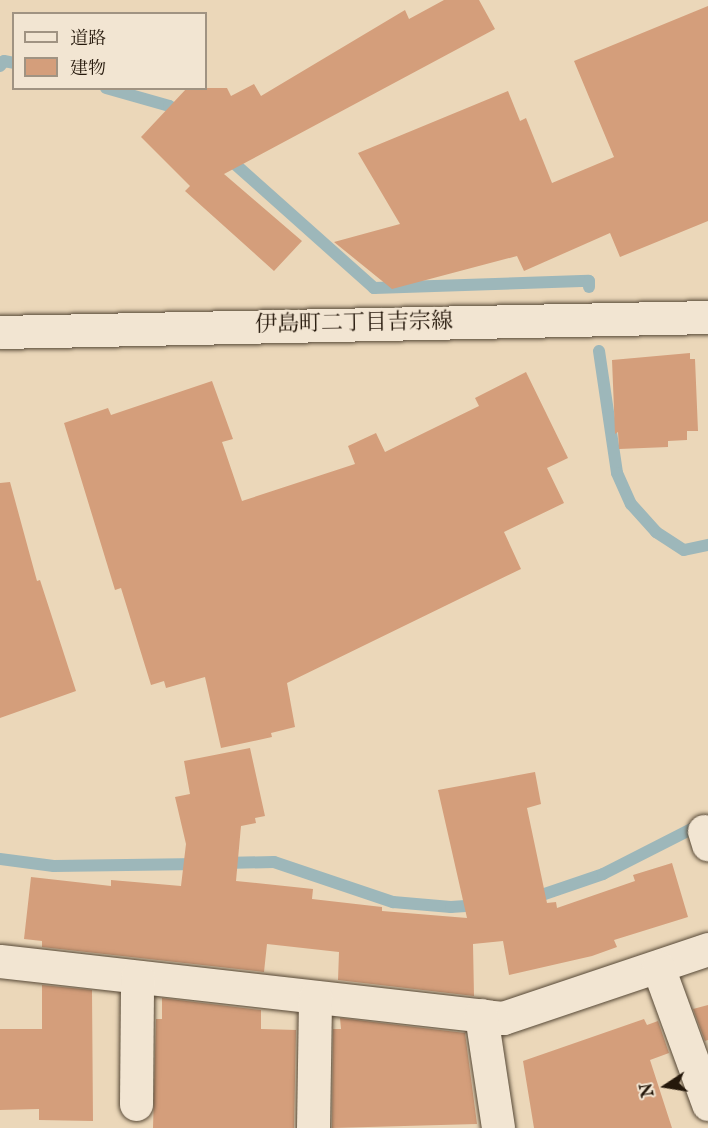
<!DOCTYPE html>
<html>
<head>
<meta charset="utf-8">
<style>
  body { margin:0 }
  #map { position:relative; width:708px; height:1128px; overflow:hidden; background:#ebd7b9; font-family:"IM FELL English","Noto Serif JP",serif }
  div>[style] { position:absolute }
  .stream>* { height:12px; margin:-6px; padding:0 6px; transform-origin:6px; border-radius:6px; background:#9db7ba }
  .building>* { inset:0; background:#d49e7b }
  .roads { filter:drop-shadow(0 0 2px #564836) drop-shadow(0 0 2px #564836) }
  .minor>* { height:33px; margin:-16.5px; padding:0 16.5px; transform-origin:16.5px; border-radius:16.5px; background:#f2e5d2 }
  .tertiary>* { height:33px; margin:-16.5px; padding:0 16.5px; transform-origin:16.5px; border-radius:16.5px; background:#f2e5d2 }
  span { translate:-50% -50%; white-space:nowrap; text-align:center; line-height:1.15; -webkit-text-stroke:4.5px #f2e5d2; paint-order:stroke }
  .street-label { font-size:22px; color:#25180b }
  .legend { position:absolute; left:12px; top:12px; width:195px; height:78px; box-sizing:border-box; background:#f2e5d2; border:2px solid #a09382; margin:0; padding:8px 10px; list-style:none; font-size:18px; color:#25180b }
  .legend li { display:flex; align-items:center; gap:12px; height:30px }
  .legend b { width:30px; border:2px solid #a09382 }
  .north { position:absolute; left:636px; top:1056px; width:60px; height:60px; -webkit-text-stroke:4px #f2e5d2; paint-order:stroke; rotate:258deg; font-size:16px; font-weight:700; line-height:24px; text-align:center; color:#25180b }
  .north::after { content:''; display:block; margin:auto; width:21px; height:27px; background:#25180b; clip-path:polygon(50% 0,100% 100%,50% 72%,0 100%) }
</style>
</head>
<body>
<div id="map">
  <div class="stream">
    <i style="left:0;top:66px;width:6px;rotate:-51deg"></i>
    <i style="left:4px;top:61px;width:10px;rotate:11deg"></i>
    <i style="left:106px;top:88px;width:66px;rotate:15.9deg"></i>
    <i style="left:169px;top:106px;width:17px;rotate:40deg"></i>
    <i style="left:227px;top:157px;width:197px;rotate:41.7deg"></i>
    <i style="left:374px;top:288px;width:215px;rotate:-1.9deg"></i>
    <i style="left:589px;top:281px;width:6px;rotate:90deg"></i>
    <i style="left:599px;top:351px;width:123px;rotate:81.6deg"></i>
    <i style="left:617px;top:473px;width:34px;rotate:66deg"></i>
    <i style="left:631px;top:504px;width:38px;rotate:48deg"></i>
    <i style="left:656px;top:532px;width:33px;rotate:33deg"></i>
    <i style="left:684px;top:550px;width:25px;rotate:-12deg"></i>
    <i style="left:0;top:859px;width:54px;rotate:7.4deg"></i>
    <i style="left:54px;top:866px;width:145px;rotate:-0.8deg"></i>
    <i style="left:223px;top:863px;width:51px;rotate:-1.1deg"></i>
    <i style="left:274px;top:862px;width:126px;rotate:18.6deg"></i>
    <i style="left:393px;top:902px;width:58px;rotate:4.9deg"></i>
    <i style="left:451px;top:907px;width:29px;rotate:-4deg"></i>
    <i style="left:530px;top:899px;width:77px;rotate:-18.9deg"></i>
    <i style="left:603px;top:874px;width:110px;rotate:-27deg"></i>
  </div>
  <div class="building">
    <i style="clip-path:polygon(444px 0,479px 0,495px 29px,224px 174px,302px 241px,274px 271px,185px 191px,190px 186px,141px 137px,187px 88px,227px 88px,231px 96px,254px 84px,261px 96px,405px 10px,409px 19px)"></i>
    <i style="clip-path:polygon(708px 6px,708px 221px,620px 257px,610px 233px,524px 271px,517px 256px,392px 289px,334px 242px,400px 224px,358px 153px,508px 91px,520px 121px,526px 118px,552px 183px,614px 157px,574px 61px)"></i>
    <i style="clip-path:polygon(690px 353px,690px 359px,695px 359px,698px 431px,687px 431px,687px 440px,668px 441px,668px 447px,619px 449px,618px 432px,615px 434px,612px 360px)"></i>
    <i style="clip-path:polygon(526px 372px,568px 458px,547px 468px,564px 503px,504px 532px,521px 569px,287px 683px,295px 727px,271px 733px,272px 737px,221px 748px,205px 677px,166px 688px,164px 681px,151px 685px,121px 588px,115px 590px,64px 423px,108px 408px,111px 415px,212px 381px,233px 439px,222px 442px,242px 501px,355px 464px,348px 446px,376px 433px,385px 452px,479px 406px,475px 398px)"></i>
    <i style="clip-path:polygon(10px 482px,37px 581px,40px 580px,76px 691px,0 718px,0 483px)"></i>
    <i style="clip-path:polygon(250px 748px,265px 816px,255px 818px,256px 823px,241px 826px,236px 881px,313px 889px,312px 899px,382px 907px,382px 911px,467px 918px,438px 790px,535px 772px,541px 804px,527px 808px,547px 903px,556px 902px,557px 908px,635px 881px,633px 875px,672px 863px,688px 917px,614px 940px,617px 947px,592px 956px,509px 975px,503px 941px,473px 944px,474px 996px,338px 980px,339px 952px,267px 944px,264px 972px,42px 947px,42px 941px,24px 939px,31px 877px,111px 886px,111px 880px,181px 886px,186px 844px,175px 797px,190px 794px,184px 761px)"></i>
    <i style="clip-path:polygon(42px 985px,92px 990px,93px 1121px,39px 1120px,39px 1109px,0 1110px,0 1029px,42px 1029px)"></i>
    <i style="clip-path:polygon(162px 998px,261px 1010px,261px 1029px,296px 1030px,294px 1128px,153px 1128px,156px 1019px,162px 1019px)"></i>
    <i style="clip-path:polygon(708px 1005px,708px 1040px,705px 1041px,693px 1009px)"></i>
    <i style="clip-path:polygon(340px 1018px,465px 1033px,477px 1124px,332px 1128px,333px 1029px,341px 1029px)"></i>
    <i style="clip-path:polygon(644px 1019px,647px 1025px,658px 1021px,669px 1053px,650px 1060px,672px 1128px,534px 1128px,523px 1061px)"></i>
  </div>
  <div class="roads">
    <div class="minor">
      <i style="left:704px;top:831px;width:14px;rotate:73deg"></i>
      <i style="left:0;top:961px;width:506px;rotate:6.47deg"></i>
      <i style="left:503px;top:1018px;width:216px;rotate:-18.6deg"></i>
      <i style="left:658px;top:967px;width:146px;rotate:69.9deg"></i>
      <i style="left:481px;top:1015px;width:114px;rotate:81.4deg"></i>
      <i style="left:136px;top:1104px;width:127px;rotate:-89.5deg"></i>
      <i style="left:313px;top:1128px;width:131px;rotate:-89.1deg"></i>
    </div>
    <div class="tertiary">
      <i style="left:0;top:332px;width:708px;rotate:-1.21deg"></i>
    </div>
  </div>
  <div class="street-label">
    <span style="left:354px;top:324px;rotate:-1deg">伊島町二丁目吉宗線</span>
  </div>
  <ul class="legend">
  <li><b style="height:8px;background:#f2e5d2"></b>道路</li>
  <li><b style="height:16px;background:#d49e7b"></b>建物</li>
  </ul>
  <div class="north">N</div>
</div>
</body>
</html>
